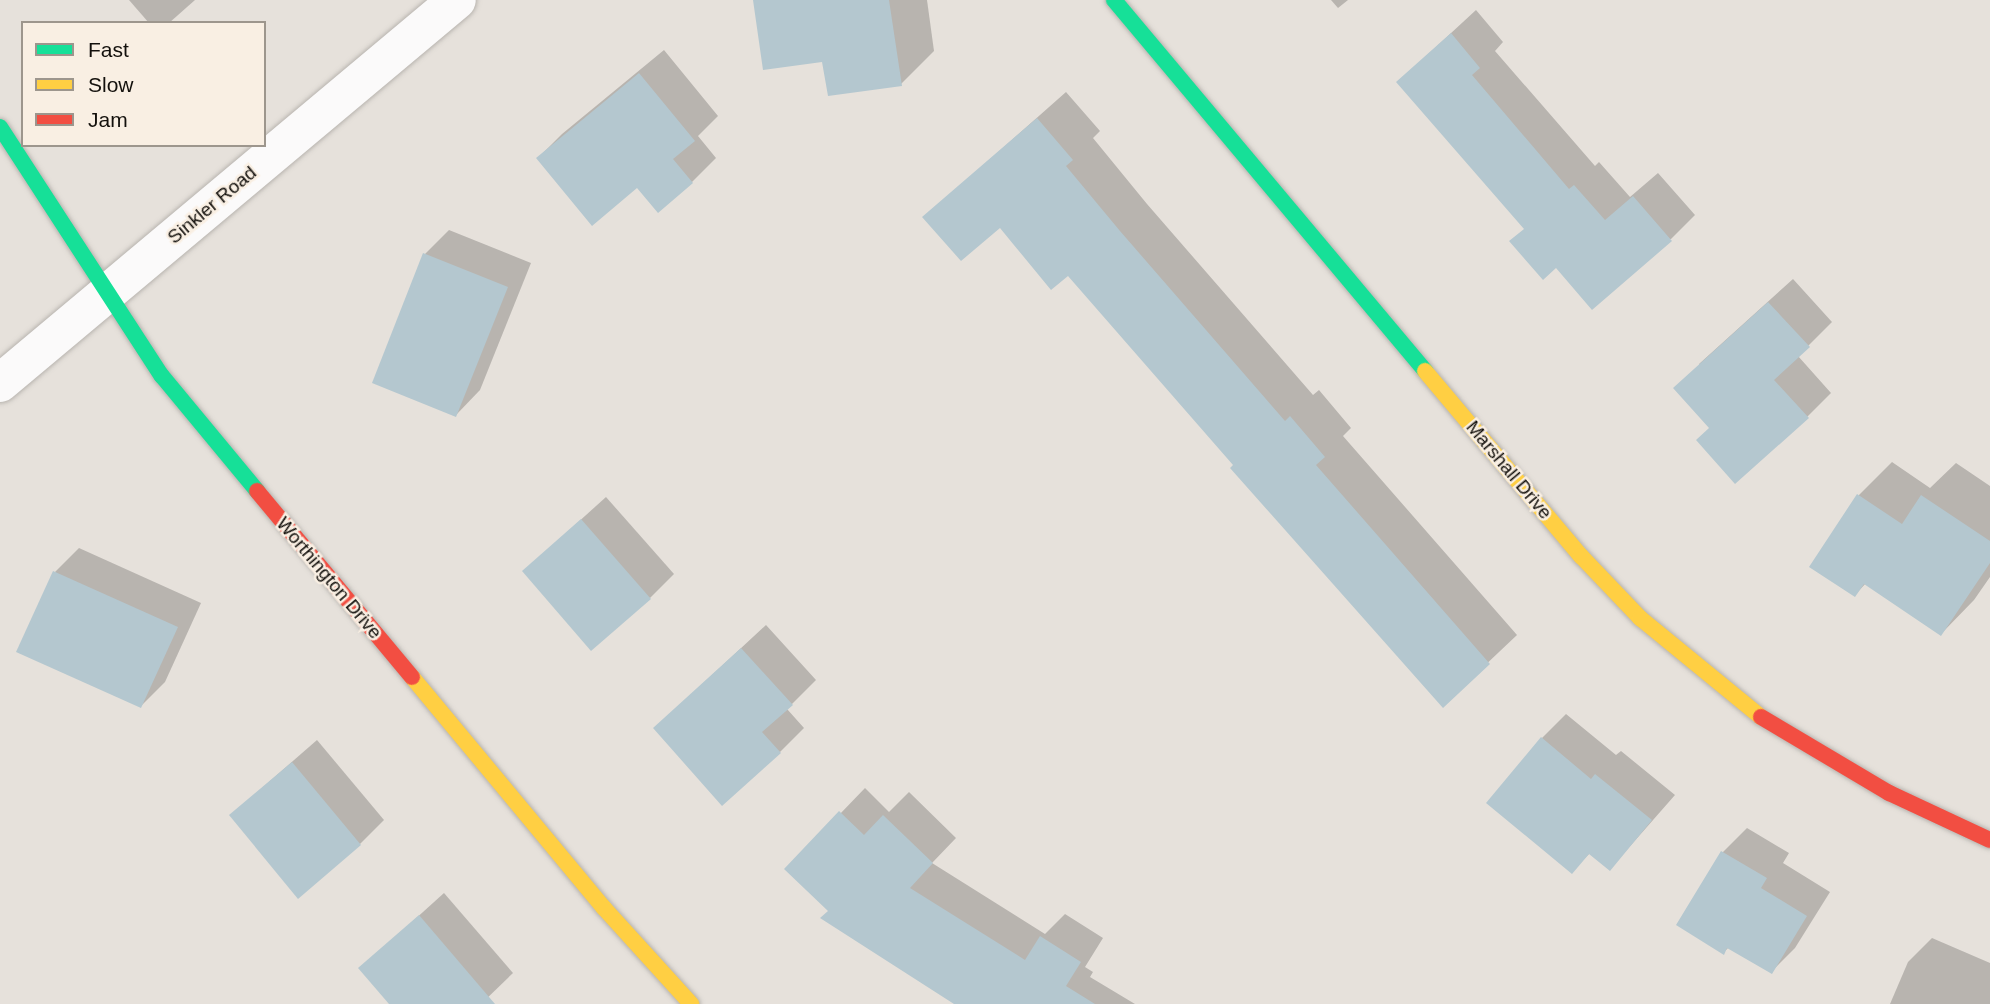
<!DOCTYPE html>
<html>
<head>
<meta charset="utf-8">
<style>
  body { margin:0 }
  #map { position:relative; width:1990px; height:1004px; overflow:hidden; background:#e6e1db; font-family:Helvetica,sans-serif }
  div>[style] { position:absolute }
  .shadow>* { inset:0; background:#0003 }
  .building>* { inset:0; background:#b4c7cf }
  .roads { filter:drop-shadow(0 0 2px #b8b4af) drop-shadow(0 0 2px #b8b4af) }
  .street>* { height:38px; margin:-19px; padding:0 19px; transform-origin:19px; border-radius:19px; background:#fbfafa }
  .fast>* { height:16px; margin:-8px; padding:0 8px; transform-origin:8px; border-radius:8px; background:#16e098 }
  .slow>* { height:16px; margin:-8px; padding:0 8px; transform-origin:8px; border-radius:8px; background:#ffcf43 }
  .jam>* { height:16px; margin:-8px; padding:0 8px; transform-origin:8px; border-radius:8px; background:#f24e42 }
  span { translate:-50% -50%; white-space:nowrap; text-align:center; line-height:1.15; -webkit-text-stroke:5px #f9efe3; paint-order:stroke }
  .street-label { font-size:19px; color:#13100c }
  .legend { position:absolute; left:21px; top:21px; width:245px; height:126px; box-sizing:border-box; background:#f9efe3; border:2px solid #9d968d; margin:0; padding:9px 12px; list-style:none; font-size:21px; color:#13100c }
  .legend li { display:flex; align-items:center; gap:14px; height:35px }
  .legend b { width:35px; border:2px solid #9d968d }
</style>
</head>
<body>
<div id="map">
  <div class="shadow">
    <i style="clip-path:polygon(129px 0,195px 0,169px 23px,149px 23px)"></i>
    <i style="clip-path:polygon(755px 0,927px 0,934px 51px,901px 84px)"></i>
    <i style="clip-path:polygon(1331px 0,1348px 0,1338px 8px)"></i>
    <i style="clip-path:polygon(1476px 10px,1503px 42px,1495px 51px,1595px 166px,1599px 162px,1630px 197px,1658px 173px,1695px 215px,1671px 239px,1525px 228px,1398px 82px)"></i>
    <i style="clip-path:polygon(664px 50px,718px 116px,698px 136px,716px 158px,692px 182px,638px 186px,538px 158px,562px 134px)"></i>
    <i style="clip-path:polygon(1066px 92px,1100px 131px,1093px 138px,1147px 204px,1313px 395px,1319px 390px,1351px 428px,1343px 436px,1517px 635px,1443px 705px,1068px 273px,1000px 226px,925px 217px)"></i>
    <i style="clip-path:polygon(449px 230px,531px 263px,480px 390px,456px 415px,425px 254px)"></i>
    <i style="clip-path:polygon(1793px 279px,1832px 322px,1798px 356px,1831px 393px,1807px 417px,1711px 427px,1699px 364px)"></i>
    <i style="clip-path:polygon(1892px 462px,1930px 488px,1956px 463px,1990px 486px,1990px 577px,1974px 600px,1941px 634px,1866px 583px,1855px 595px,1859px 495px)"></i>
    <i style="clip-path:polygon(606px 497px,674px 574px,650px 598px,524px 571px)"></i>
    <i style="clip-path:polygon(79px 548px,201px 603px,165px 682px,141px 706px,55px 572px)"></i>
    <i style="clip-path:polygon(766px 625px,816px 680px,787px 709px,804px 728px,780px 752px,655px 728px)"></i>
    <i style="clip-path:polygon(1566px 714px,1616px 755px,1621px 751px,1675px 795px,1610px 869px,1590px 853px,1572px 871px,1542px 738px)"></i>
    <i style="clip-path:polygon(317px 740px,384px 820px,360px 844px,231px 815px)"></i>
    <i style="clip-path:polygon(865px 788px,889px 812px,909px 792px,956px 838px,932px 863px,1045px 934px,1065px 914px,1103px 938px,1085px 967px,1093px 972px,1090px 977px,1135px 1004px,957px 1004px,831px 911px,787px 869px)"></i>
    <i style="clip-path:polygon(1747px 828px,1789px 853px,1783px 863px,1830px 892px,1795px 948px,1771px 972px,1729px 947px,1723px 953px,1723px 852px)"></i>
    <i style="clip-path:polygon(444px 893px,513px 973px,481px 1004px,391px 1004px,361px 968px)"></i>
    <i style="clip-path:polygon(1932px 938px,1990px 963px,1990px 1004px,1890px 1004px,1908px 962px)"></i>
  </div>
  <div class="building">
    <i style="clip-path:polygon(753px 0,889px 0,902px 86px,828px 96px,822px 62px,763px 70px)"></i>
    <i style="clip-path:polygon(1451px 33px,1480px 68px,1472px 75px,1569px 189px,1574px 185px,1605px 220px,1633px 196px,1672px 241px,1592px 310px,1556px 268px,1543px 280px,1509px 241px,1524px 229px,1396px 82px)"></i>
    <i style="clip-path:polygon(639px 73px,695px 141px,673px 159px,693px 183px,658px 213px,637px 188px,592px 226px,536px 158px)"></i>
    <i style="clip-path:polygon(1037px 118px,1073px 160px,1066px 166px,1120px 231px,1285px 421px,1290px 416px,1325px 457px,1316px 465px,1490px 664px,1443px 708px,1230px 468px,1233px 465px,1068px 276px,1051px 290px,1000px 228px,961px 261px,922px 217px)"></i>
    <i style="clip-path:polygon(423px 253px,508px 287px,456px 417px,372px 383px)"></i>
    <i style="clip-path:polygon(1768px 302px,1810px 347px,1774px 380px,1809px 418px,1735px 484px,1696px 440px,1709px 428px,1673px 388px)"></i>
    <i style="clip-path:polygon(1857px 494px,1902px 524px,1921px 495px,1990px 541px,1990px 563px,1941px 636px,1864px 584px,1855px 597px,1809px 567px)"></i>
    <i style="clip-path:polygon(581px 519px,651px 599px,591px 651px,522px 571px)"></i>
    <i style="clip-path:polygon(53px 571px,178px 627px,141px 708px,16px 652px)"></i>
    <i style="clip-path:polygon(741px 648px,793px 705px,762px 732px,781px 753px,722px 806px,653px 728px)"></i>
    <i style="clip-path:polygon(1541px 737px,1591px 779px,1595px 774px,1652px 820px,1610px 871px,1589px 854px,1572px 874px,1486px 803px)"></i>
    <i style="clip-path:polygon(292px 762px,361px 845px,298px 899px,229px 815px)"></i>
    <i style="clip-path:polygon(839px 811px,864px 835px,883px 815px,933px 863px,910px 888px,1025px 960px,1040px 936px,1081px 962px,1066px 986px,1095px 1004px,954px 1004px,820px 918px,828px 911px,784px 869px)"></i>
    <i style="clip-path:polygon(1721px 851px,1767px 878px,1761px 888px,1807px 916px,1772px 974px,1727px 948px,1724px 955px,1676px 925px)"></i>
    <i style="clip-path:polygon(419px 915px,495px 1004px,389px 1004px,358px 968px)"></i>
  </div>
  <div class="roads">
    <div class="street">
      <i style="left:0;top:383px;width:596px;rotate:-39.97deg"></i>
    </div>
    <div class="fast">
      <i style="left:1114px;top:0;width:484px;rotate:50deg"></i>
      <i style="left:0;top:127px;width:297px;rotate:57deg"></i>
      <i style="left:162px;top:376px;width:149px;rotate:50.4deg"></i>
    </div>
    <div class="slow">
      <i style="left:1425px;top:371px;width:242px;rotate:49.9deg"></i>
      <i style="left:1581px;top:556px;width:86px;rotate:46.4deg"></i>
      <i style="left:1640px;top:618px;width:156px;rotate:39.3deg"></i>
      <i style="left:412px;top:677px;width:300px;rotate:50.3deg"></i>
      <i style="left:604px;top:908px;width:130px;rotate:47.8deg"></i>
    </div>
    <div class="jam">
      <i style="left:257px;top:491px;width:242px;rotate:50.2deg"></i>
      <i style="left:1761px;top:717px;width:149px;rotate:30.7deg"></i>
      <i style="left:1889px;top:793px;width:111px;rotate:25deg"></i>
    </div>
  </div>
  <div class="street-label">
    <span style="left:212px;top:205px;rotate:-40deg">Sinkler Road</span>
    <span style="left:1509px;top:470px;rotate:50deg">Marshall Drive</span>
    <span style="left:329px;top:578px;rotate:50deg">Worthington Drive</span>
  </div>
  <ul class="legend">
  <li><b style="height:9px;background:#16e098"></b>Fast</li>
  <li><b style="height:9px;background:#ffcf43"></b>Slow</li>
  <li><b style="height:9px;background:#f24e42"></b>Jam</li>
  </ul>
</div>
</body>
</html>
